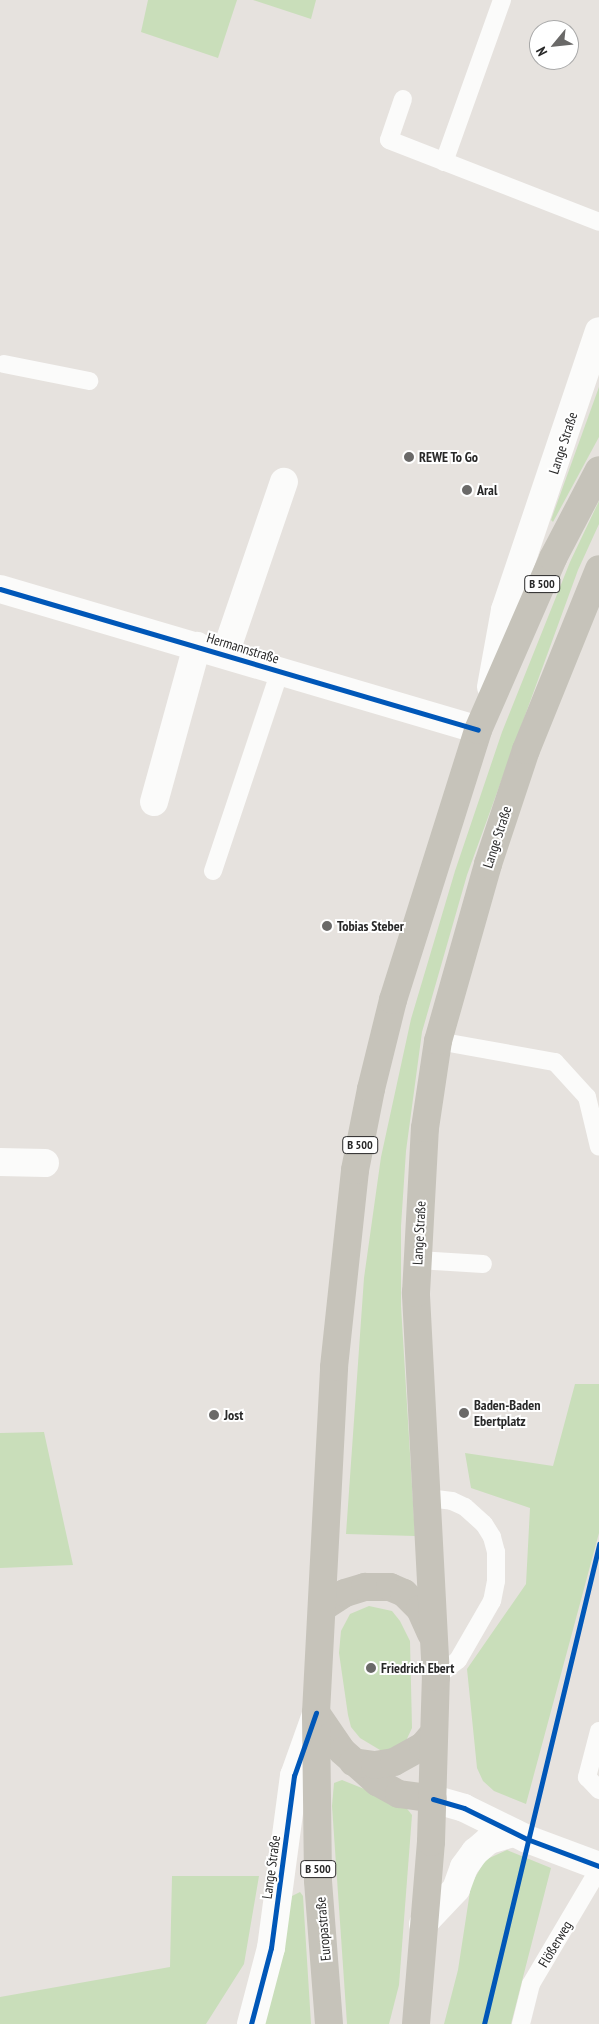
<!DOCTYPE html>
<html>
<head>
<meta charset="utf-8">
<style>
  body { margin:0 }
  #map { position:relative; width:599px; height:2024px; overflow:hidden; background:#e6e2de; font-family:"PT Sans Narrow",sans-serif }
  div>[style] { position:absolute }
  .green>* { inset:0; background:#c9deba }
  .lane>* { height:18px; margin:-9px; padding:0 9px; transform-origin:9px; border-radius:9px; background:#fbfbfa }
  .street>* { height:28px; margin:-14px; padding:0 14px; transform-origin:14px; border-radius:14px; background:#fbfbfa }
  .secondary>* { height:28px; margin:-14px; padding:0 14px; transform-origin:14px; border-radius:14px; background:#fbfbfa }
  .primary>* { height:28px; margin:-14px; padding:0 14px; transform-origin:14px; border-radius:14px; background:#c6c3ba }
  .cycleway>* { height:5px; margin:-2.5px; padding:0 2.5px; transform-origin:2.5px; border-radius:2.5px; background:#0057b8 }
  .dots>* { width:14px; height:14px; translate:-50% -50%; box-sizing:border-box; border:2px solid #fff; border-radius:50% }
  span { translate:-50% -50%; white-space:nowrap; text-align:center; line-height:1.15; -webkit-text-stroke:4px #fff; paint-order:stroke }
  .shield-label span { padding:1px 4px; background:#fff; border:1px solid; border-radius:4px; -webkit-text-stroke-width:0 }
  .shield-label { font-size:12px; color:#282828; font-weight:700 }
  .street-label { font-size:14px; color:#282828 }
  .poi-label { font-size:14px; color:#282828; font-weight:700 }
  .left { translate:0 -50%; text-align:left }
  .north { position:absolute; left:529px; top:20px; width:50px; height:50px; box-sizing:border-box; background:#fff; border:1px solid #a9a9a9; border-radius:50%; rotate:242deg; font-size:14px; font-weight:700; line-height:20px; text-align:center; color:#282828 }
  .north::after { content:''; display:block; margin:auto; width:18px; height:22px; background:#6a6968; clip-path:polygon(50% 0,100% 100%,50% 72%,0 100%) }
</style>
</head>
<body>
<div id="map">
  <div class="green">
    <i style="clip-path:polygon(148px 0,237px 0,218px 58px,141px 32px)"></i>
    <i style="clip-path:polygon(253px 0,316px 0,311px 19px)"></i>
    <i style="clip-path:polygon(599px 387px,599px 437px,553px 522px,551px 520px)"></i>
    <i style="clip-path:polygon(599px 501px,599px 524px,578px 570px,467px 875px,422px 1032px,406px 1151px,401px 1226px,401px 1306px,415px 1536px,346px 1534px,364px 1278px,381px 1157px,411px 1019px,455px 871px,502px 732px,570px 562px)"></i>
    <i style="clip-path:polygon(575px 1384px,599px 1384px,599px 1533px,526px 1804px,494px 1791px,483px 1781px,477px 1768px,467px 1669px,526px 1584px,530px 1508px,471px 1488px,465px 1453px,553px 1466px)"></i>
    <i style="clip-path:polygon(44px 1432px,73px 1565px,0 1568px,0 1433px)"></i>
    <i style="clip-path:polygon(369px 1606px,392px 1611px,400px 1621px,410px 1641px,412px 1728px,405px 1743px,391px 1750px,380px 1750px,360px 1738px,351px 1727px,348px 1715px,339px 1653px,341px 1631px,350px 1614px)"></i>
    <i style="clip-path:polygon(342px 1780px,404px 1805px,412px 1815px,399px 1985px,389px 2024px,347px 2024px,332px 1806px,334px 1783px)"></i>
    <i style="clip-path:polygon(507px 1850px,551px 1868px,511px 2024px,444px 2024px,458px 1970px,471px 1885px,485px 1860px)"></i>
    <i style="clip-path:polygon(172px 1876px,259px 1876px,244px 1964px,206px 2024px,0 2024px,0 1997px,170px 1967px)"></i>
    <i style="clip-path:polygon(300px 1892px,303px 1896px,311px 2024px,262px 2024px,292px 1896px)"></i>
  </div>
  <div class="lane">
    <i style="left:403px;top:99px;width:43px;rotate:108.9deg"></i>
    <i style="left:389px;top:140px;width:225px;rotate:21.3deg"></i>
    <i style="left:444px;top:162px;width:172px;rotate:-70.3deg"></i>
    <i style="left:4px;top:364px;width:87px;rotate:11.3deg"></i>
    <i style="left:213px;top:871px;width:211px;rotate:-71.5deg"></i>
    <i style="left:438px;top:1041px;width:119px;rotate:10.2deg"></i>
    <i style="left:555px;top:1062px;width:47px;rotate:47.6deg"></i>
    <i style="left:587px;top:1097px;width:51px;rotate:76.5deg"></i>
    <i style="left:418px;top:1260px;width:65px;rotate:3.5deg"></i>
    <i style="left:428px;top:1498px;width:24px;rotate:7deg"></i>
    <i style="left:452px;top:1501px;width:14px;rotate:25deg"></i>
    <i style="left:465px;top:1507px;width:25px;rotate:42deg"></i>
    <i style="left:484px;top:1524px;width:15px;rotate:58deg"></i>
    <i style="left:492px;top:1537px;width:16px;rotate:75deg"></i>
    <i style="left:496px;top:1552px;width:29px;rotate:90deg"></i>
    <i style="left:496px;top:1581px;width:20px;rotate:101deg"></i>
    <i style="left:492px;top:1601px;width:68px;rotate:120deg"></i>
    <i style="left:458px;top:1660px;width:28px;rotate:142deg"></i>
    <i style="left:599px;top:1731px;width:48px;rotate:104.6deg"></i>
    <i style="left:587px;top:1777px;width:18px;rotate:47deg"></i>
    <i style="left:521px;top:2024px;width:41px;rotate:-76deg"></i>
    <i style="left:531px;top:1984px;width:134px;rotate:-59.4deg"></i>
  </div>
  <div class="street">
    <i style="left:0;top:589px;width:498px;rotate:16.4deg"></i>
    <i style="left:225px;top:654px;width:182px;rotate:-71.1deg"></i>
    <i style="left:154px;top:802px;width:162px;rotate:-74.6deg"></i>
    <i style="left:0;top:1162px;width:45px;rotate:1.3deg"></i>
    <i style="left:433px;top:1799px;width:32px;rotate:16deg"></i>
    <i style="left:464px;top:1808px;width:70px;rotate:26.2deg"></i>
    <i style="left:527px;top:1839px;width:77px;rotate:20.6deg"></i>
    <i style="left:423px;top:1924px;width:48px;rotate:-46.7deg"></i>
    <i style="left:456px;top:1889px;width:23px;rotate:-70deg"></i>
    <i style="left:464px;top:1867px;width:19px;rotate:-54deg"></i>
    <i style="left:475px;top:1852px;width:18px;rotate:-41deg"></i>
    <i style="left:489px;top:1840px;width:26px;rotate:-16deg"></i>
  </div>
  <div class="secondary">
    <i style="left:491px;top:687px;width:78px;rotate:-79.7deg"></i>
    <i style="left:505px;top:610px;width:294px;rotate:-71.4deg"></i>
    <i style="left:251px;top:2024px;width:79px;rotate:-75.3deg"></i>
    <i style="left:271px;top:1948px;width:174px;rotate:-82.4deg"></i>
    <i style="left:294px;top:1776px;width:63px;rotate:-70.4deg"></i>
  </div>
  <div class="primary">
    <i style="left:322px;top:1608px;width:27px;rotate:-33deg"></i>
    <i style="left:345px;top:1593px;width:21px;rotate:-17deg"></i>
    <i style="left:365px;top:1587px;width:25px"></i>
    <i style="left:390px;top:1587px;width:15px;rotate:23deg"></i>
    <i style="left:404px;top:1593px;width:23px;rotate:45deg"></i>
    <i style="left:420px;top:1609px;width:27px;rotate:66deg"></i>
    <i style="left:316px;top:1713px;width:46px;rotate:55.6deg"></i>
    <i style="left:342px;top:1751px;width:47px;rotate:41.5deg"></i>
    <i style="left:377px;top:1782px;width:25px;rotate:29deg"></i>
    <i style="left:399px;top:1794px;width:34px;rotate:8deg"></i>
    <i style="left:353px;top:1762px;width:22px;rotate:8deg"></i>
    <i style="left:375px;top:1765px;width:19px;rotate:-9deg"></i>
    <i style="left:394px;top:1762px;width:33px;rotate:-29deg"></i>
    <i style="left:423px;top:1746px;width:17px;rotate:-50deg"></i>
    <i style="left:329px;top:2024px;width:144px;rotate:-94.4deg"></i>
    <i style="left:318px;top:1880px;width:167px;rotate:-90.7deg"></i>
    <i style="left:316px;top:1713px;width:346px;rotate:-87deg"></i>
    <i style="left:334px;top:1367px;width:198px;rotate:-83.9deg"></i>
    <i style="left:355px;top:1170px;width:83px;rotate:-78.8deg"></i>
    <i style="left:371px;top:1089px;width:92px;rotate:-76.1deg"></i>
    <i style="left:393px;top:1000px;width:283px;rotate:-72.5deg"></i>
    <i style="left:478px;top:730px;width:188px;rotate:-66.4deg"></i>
    <i style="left:553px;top:558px;width:99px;rotate:-62.4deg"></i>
    <i style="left:416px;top:2024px;width:183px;rotate:-85.3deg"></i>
    <i style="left:431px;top:1842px;width:165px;rotate:-88.3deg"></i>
    <i style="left:436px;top:1677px;width:385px;rotate:-93deg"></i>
    <i style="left:416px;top:1293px;width:165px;rotate:-86.9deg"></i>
    <i style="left:425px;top:1128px;width:88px;rotate:-81.5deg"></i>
    <i style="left:438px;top:1041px;width:184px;rotate:-74.2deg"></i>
    <i style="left:488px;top:864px;width:120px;rotate:-71.6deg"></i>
    <i style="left:526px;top:750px;width:195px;rotate:-68deg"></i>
  </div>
  <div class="cycleway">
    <i style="left:0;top:589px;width:498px;rotate:16.4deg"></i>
    <i style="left:433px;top:1799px;width:32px;rotate:16deg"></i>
    <i style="left:464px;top:1808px;width:70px;rotate:26.2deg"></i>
    <i style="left:527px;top:1839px;width:77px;rotate:20.6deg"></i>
    <i style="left:251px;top:2024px;width:79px;rotate:-75.3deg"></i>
    <i style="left:271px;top:1948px;width:174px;rotate:-82.4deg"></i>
    <i style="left:294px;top:1776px;width:67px;rotate:-70.8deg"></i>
    <i style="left:484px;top:2024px;width:494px;rotate:-76.5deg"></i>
  </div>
  <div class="dots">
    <i style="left:409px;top:457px;background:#6a6968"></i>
    <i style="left:467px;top:490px;background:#6a6968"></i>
    <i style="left:327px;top:926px;background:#6a6968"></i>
    <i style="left:464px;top:1413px;background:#6a6968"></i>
    <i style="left:214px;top:1415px;background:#6a6968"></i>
    <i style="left:371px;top:1668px;background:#6a6968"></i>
  </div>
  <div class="shield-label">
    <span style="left:542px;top:584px">B 500</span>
    <span style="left:360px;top:1145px">B 500</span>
    <span style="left:318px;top:1869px">B 500</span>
  </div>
  <div class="street-label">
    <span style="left:563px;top:443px;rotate:-72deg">Lange Straße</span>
    <span style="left:243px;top:648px;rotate:17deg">Hermannstraße</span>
    <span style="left:497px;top:837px;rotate:-72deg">Lange Straße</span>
    <span style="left:419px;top:1233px;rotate:-87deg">Lange Straße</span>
    <span style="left:271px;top:1867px;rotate:-82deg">Lange Straße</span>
    <span style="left:323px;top:1929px;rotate:-95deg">Europastraße</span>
    <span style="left:555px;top:1944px;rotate:-59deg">Flößerweg</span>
  </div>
  <div class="poi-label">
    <span class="left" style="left:419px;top:457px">REWE To Go</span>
    <span class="left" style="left:477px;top:490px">Aral</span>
    <span class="left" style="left:337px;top:926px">Tobias Steber</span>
    <span class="left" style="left:474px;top:1413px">Baden-Baden<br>Ebertplatz</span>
    <span class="left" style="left:224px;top:1415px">Jost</span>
    <span class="left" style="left:381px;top:1668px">Friedrich Ebert</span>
  </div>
  <div class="north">N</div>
</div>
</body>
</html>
